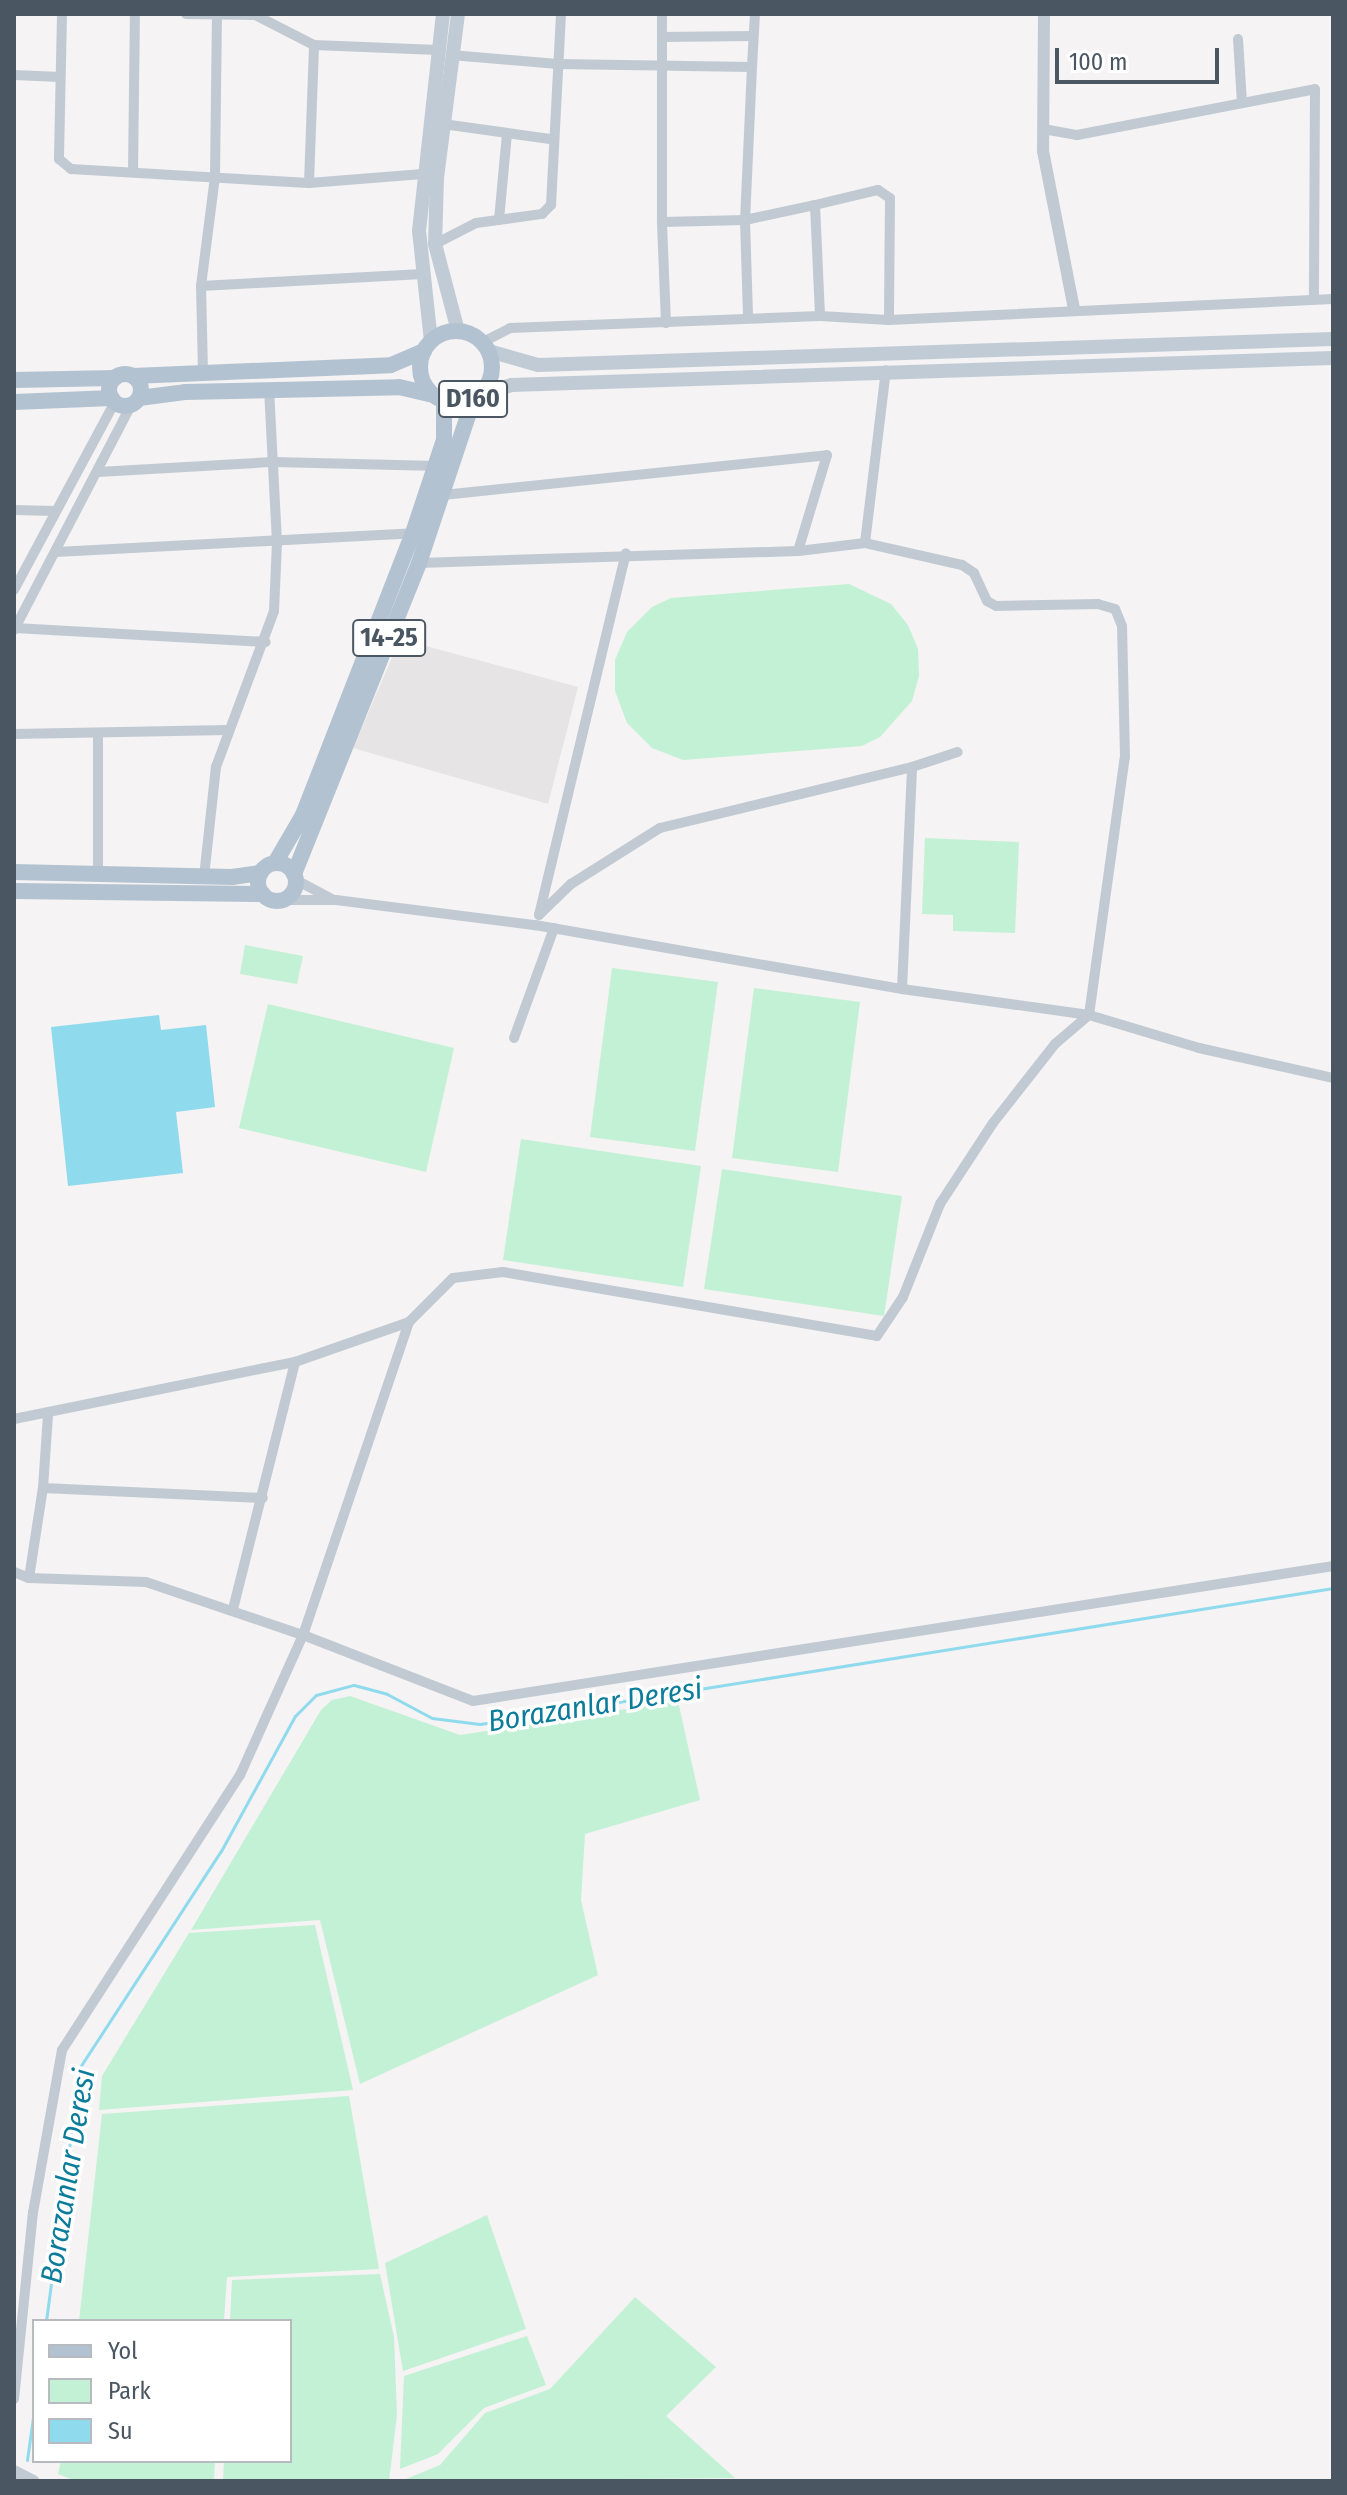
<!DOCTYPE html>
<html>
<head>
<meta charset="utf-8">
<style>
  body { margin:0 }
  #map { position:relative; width:1347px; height:2495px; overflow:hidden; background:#f5f3f3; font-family:"Fira Sans Condensed",sans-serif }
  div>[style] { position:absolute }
  .education>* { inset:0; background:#e6e4e5 }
  .green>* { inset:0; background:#c3f1d5 }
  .water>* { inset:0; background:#90daee }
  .stream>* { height:3px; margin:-1.5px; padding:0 1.5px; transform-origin:1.5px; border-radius:1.5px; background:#90daee }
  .minor>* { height:10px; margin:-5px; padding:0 5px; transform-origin:5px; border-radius:5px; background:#c1cad2 }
  .tertiary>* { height:12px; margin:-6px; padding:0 6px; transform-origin:6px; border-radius:6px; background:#c1cad2 }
  .secondary>* { height:14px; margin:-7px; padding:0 7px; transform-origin:7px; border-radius:7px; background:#c1cbd6 }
  .primary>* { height:16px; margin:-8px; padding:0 8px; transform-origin:8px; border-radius:8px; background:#b3c2d1 }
  .primary>.ring { margin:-8px; padding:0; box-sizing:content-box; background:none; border:16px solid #b3c2d1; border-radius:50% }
  span { translate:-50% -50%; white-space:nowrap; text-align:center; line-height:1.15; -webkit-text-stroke:7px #fff; paint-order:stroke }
  .shield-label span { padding:2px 6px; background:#fff; border:2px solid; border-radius:6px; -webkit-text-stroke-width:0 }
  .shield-label { font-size:26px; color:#4a5661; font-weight:700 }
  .water-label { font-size:30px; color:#0c7c9b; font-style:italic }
  .frame { position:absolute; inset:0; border:16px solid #4a5661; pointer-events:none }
  .legend { position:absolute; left:32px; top:2319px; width:260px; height:144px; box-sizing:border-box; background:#fff; border:2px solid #b7bbc0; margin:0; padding:10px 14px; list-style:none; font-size:24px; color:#4a5661 }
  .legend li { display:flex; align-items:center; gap:16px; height:40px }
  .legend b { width:40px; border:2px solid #b7bbc0 }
  .scale { position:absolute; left:1055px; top:48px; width:164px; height:36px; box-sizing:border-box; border:4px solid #4a5661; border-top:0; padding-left:10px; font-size:24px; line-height:28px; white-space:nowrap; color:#4a5661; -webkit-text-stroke:6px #fff; paint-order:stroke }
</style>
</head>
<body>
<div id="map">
  <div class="education">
    <i style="clip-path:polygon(400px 639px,578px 687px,548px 804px,353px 748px)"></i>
  </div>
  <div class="green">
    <i style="clip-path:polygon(849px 584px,891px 604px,908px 625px,918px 649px,919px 676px,912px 701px,880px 737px,862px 746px,683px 760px,652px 748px,627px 723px,615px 691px,615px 660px,627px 632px,652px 607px,671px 598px)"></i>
    <i style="clip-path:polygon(925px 838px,1019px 842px,1015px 933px,953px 931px,953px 915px,922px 914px)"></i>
    <i style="clip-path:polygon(245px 945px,303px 956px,297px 984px,240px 974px)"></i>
    <i style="clip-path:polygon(612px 968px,718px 982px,695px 1151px,590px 1137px)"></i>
    <i style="clip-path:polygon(754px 988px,860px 1002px,838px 1172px,732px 1158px)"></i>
    <i style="clip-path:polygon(268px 1004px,454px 1048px,426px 1172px,239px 1128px)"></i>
    <i style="clip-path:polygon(521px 1139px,701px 1166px,683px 1287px,503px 1260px)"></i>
    <i style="clip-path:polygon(722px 1169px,902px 1196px,884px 1316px,704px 1289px)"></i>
    <i style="clip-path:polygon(350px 1696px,460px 1735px,678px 1701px,700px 1800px,585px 1834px,581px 1900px,598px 1975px,360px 2084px,320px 1920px,191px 1930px,321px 1710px,332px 1700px)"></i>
    <i style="clip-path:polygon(315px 1925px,353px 2090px,99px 2110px,102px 2076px,189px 1933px)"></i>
    <i style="clip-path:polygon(349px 2096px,379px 2269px,227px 2277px,224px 2321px,79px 2321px,102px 2114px)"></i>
    <i style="clip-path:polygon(487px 2215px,526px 2329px,403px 2371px,385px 2263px)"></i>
    <i style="clip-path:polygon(380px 2274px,394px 2337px,397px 2415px,389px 2481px,223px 2481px,224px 2461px,290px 2461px,290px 2321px,230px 2321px,232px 2280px)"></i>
    <i style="clip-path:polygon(635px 2297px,716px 2367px,666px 2416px,735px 2478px,401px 2481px,440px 2465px,485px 2413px,550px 2389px)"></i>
    <i style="clip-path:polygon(527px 2336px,546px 2385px,484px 2408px,438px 2454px,400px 2469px,404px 2376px)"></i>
    <i style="clip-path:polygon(61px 2461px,215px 2461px,214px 2481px,76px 2481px,58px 2474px)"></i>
  </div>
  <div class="water">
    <i style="clip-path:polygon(159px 1015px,161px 1030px,206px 1025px,215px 1107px,176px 1112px,183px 1173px,68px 1186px,51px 1027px)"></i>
  </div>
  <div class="stream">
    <i style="left:46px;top:2321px;width:256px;rotate:-82.4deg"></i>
    <i style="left:80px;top:2067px;width:258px;rotate:-56.9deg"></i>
    <i style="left:221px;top:1851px;width:154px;rotate:-61.3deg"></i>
    <i style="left:295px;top:1716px;width:30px;rotate:-45deg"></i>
    <i style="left:316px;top:1695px;width:39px;rotate:-15deg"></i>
    <i style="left:354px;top:1685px;width:34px;rotate:15deg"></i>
    <i style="left:387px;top:1694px;width:51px;rotate:28.1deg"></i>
    <i style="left:432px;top:1718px;width:48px;rotate:7.1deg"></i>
    <i style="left:480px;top:1724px;width:864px;rotate:-9.06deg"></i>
    <i style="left:27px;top:2460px;width:50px;rotate:-82deg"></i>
  </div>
  <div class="minor">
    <i style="left:62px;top:14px;width:145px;rotate:91.2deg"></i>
    <i style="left:59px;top:159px;width:16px;rotate:40deg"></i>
    <i style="left:71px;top:169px;width:238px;rotate:3.4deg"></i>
    <i style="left:309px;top:183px;width:114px;rotate:-4.5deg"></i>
    <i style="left:186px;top:14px;width:69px;rotate:0.8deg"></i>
    <i style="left:255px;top:15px;width:66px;rotate:27deg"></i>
    <i style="left:314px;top:45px;width:124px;rotate:2.3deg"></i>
    <i style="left:662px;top:14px;width:208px;rotate:90deg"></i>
    <i style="left:662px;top:37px;width:91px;rotate:-0.6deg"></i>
    <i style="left:1238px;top:39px;width:64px;rotate:86.4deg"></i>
    <i style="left:451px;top:55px;width:107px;rotate:4.8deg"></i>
    <i style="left:558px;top:64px;width:194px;rotate:0.9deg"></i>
    <i style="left:752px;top:67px;width:153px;rotate:92.6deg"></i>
    <i style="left:745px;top:220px;width:72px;rotate:-12.1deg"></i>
    <i style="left:815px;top:205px;width:111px;rotate:87.4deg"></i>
    <i style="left:752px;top:67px;width:53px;rotate:-86.8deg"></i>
    <i style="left:14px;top:75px;width:46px;rotate:2.5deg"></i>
    <i style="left:443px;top:124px;width:108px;rotate:8deg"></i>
    <i style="left:1043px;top:129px;width:35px;rotate:10deg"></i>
    <i style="left:1077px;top:135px;width:242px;rotate:-10.9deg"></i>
    <i style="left:1315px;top:89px;width:210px;rotate:90.3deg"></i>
    <i style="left:133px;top:172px;width:158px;rotate:-89.3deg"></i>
    <i style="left:309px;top:183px;width:138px;rotate:-87.9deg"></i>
    <i style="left:815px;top:205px;width:65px;rotate:-13.4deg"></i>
    <i style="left:878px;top:190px;width:14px;rotate:34deg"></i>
    <i style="left:890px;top:198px;width:122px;rotate:90.5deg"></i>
    <i style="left:499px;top:220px;width:87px;rotate:-84.7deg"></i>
    <i style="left:435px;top:244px;width:46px;rotate:-27.1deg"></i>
    <i style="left:476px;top:223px;width:67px;rotate:-7.8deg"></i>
    <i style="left:542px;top:214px;width:13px;rotate:-45deg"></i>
    <i style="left:551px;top:205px;width:191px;rotate:-87deg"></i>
    <i style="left:201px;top:286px;width:222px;rotate:-3.1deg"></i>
    <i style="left:666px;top:323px;width:101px;rotate:-92.3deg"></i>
    <i style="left:662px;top:222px;width:83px;rotate:-1.4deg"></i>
    <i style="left:745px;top:220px;width:98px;rotate:88.2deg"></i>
    <i style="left:483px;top:342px;width:30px;rotate:-27deg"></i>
    <i style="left:510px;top:328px;width:310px;rotate:-2.2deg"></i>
    <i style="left:820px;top:316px;width:69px;rotate:3.3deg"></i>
    <i style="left:889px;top:320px;width:444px;rotate:-2.7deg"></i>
    <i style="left:203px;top:373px;width:87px;rotate:-91.3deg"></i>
    <i style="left:201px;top:286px;width:111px;rotate:-82.7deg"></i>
    <i style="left:215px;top:176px;width:162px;rotate:-89.3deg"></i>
    <i style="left:98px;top:472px;width:176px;rotate:-3.3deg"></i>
    <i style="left:274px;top:462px;width:163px;rotate:1.4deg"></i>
    <i style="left:443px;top:495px;width:386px;rotate:-5.9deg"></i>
    <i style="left:827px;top:455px;width:100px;rotate:106.8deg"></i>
    <i style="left:14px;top:510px;width:41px;rotate:1.4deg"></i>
    <i style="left:865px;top:543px;width:174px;rotate:-83.1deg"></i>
    <i style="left:56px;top:552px;width:358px;rotate:-3deg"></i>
    <i style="left:14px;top:590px;width:213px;rotate:-61.8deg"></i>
    <i style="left:15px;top:628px;width:251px;rotate:3.2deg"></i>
    <i style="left:14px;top:630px;width:254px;rotate:-62.5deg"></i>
    <i style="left:14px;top:734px;width:214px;rotate:-1.1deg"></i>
    <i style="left:98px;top:873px;width:140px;rotate:-90deg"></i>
    <i style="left:204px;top:877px;width:111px;rotate:-83.8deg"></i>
    <i style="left:216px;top:767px;width:166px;rotate:-69.6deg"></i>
    <i style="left:274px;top:611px;width:69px;rotate:-87.5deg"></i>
    <i style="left:277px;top:542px;width:152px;rotate:-93deg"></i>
    <i style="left:296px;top:880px;width:43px;rotate:27.8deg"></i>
    <i style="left:280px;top:900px;width:56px"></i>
    <i style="left:336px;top:900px;width:201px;rotate:7.2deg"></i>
    <i style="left:535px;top:925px;width:373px;rotate:9.9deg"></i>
    <i style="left:902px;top:989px;width:189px;rotate:7.9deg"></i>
    <i style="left:1089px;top:1015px;width:115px;rotate:16.7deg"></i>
    <i style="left:1199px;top:1048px;width:137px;rotate:12.6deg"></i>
    <i style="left:539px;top:915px;width:45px;rotate:-44.1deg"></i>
    <i style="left:571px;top:884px;width:105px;rotate:-32.2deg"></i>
    <i style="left:660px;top:828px;width:259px;rotate:-13.6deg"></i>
    <i style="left:539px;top:915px;width:372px;rotate:-76.5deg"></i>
    <i style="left:902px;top:989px;width:222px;rotate:-87.4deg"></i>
    <i style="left:912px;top:767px;width:48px;rotate:-18.1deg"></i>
    <i style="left:514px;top:1038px;width:117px;rotate:-70deg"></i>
    <i style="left:409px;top:1322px;width:330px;rotate:108.7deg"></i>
    <i style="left:303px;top:1635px;width:182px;rotate:21.2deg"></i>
    <i style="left:473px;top:1701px;width:871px;rotate:-8.92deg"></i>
    <i style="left:14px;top:1419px;width:287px;rotate:-11.5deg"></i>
    <i style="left:295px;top:1362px;width:121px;rotate:-19.3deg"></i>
    <i style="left:409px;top:1322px;width:62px;rotate:-45deg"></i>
    <i style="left:453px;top:1278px;width:50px;rotate:-6.8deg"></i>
    <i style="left:503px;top:1272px;width:379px;rotate:9.7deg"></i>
    <i style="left:877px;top:1336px;width:47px;rotate:-56.3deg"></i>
    <i style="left:903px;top:1297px;width:100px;rotate:-68.3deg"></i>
    <i style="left:940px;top:1204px;width:97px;rotate:-56.8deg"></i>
    <i style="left:993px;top:1123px;width:100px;rotate:-51.9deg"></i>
    <i style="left:1055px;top:1044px;width:45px;rotate:-40.5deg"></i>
    <i style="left:1089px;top:1015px;width:260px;rotate:-82.1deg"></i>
    <i style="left:1125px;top:757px;width:131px;rotate:-91.3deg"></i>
    <i style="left:1122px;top:626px;width:18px;rotate:-112deg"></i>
    <i style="left:1115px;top:609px;width:18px;rotate:-164deg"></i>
    <i style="left:1098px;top:604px;width:102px;rotate:178.9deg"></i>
    <i style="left:996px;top:606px;width:10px;rotate:-151deg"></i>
    <i style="left:987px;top:601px;width:31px;rotate:-115deg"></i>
    <i style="left:974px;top:573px;width:14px;rotate:-146deg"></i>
    <i style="left:962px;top:565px;width:99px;rotate:-167.2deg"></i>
    <i style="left:865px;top:543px;width:67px;rotate:173.2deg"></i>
    <i style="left:798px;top:551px;width:379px;rotate:178.2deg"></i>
    <i style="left:43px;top:1488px;width:220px;rotate:2.6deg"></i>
    <i style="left:14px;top:1572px;width:16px;rotate:22deg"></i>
    <i style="left:29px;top:1578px;width:117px;rotate:2deg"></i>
    <i style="left:146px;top:1582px;width:166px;rotate:18.7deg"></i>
    <i style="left:303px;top:1635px;width:154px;rotate:114.2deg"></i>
    <i style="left:240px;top:1775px;width:328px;rotate:122.9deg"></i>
    <i style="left:62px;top:2050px;width:165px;rotate:100.1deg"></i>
    <i style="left:33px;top:2212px;width:188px;rotate:95.8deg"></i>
    <i style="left:29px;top:1578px;width:91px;rotate:-81.2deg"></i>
    <i style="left:43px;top:1488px;width:73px;rotate:-86.1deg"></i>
    <i style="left:233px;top:1609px;width:255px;rotate:-75.9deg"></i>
  </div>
  <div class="tertiary">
    <i style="left:1044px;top:14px;width:137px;rotate:90.4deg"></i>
    <i style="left:1043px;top:151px;width:161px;rotate:78.9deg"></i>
    <i style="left:14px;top:2471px;width:22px;rotate:27deg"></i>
  </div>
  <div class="secondary">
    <i style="left:458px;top:14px;width:165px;rotate:97.3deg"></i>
    <i style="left:437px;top:178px;width:66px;rotate:91.7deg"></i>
    <i style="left:435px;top:244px;width:90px;rotate:75.2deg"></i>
    <i style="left:431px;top:341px;width:111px;rotate:-96.2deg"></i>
    <i style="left:419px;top:231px;width:218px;rotate:-83.7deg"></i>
    <i style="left:489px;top:351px;width:51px;rotate:15.9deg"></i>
    <i style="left:538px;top:365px;width:795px;rotate:-1.87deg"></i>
    <i style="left:479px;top:395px;width:34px;rotate:-17deg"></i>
    <i style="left:512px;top:385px;width:821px;rotate:-1.88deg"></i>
  </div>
  <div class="primary">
    <i class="ring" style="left:420px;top:331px;width:56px;height:56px"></i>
    <i class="ring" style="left:109px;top:374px;width:16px;height:16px"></i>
    <i style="left:133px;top:376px;width:258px;rotate:-2.4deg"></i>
    <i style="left:391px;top:365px;width:36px;rotate:-23deg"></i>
    <i style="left:14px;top:380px;width:101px;rotate:-1.1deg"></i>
    <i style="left:139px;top:398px;width:46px;rotate:-7.4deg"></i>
    <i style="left:185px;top:392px;width:214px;rotate:-1.3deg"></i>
    <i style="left:399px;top:387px;width:35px;rotate:13deg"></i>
    <i style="left:14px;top:402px;width:98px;rotate:-2.3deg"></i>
    <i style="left:275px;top:863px;width:56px;rotate:-59.7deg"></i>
    <i style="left:303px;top:815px;width:303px;rotate:-68.7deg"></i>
    <i style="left:413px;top:533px;width:98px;rotate:-71.6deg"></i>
    <i style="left:444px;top:440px;width:39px;rotate:-90deg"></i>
    <i class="ring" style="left:258px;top:863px;width:22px;height:22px"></i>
    <i style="left:14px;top:872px;width:218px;rotate:1.3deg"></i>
    <i style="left:232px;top:877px;width:29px;rotate:-8deg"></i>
    <i style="left:294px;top:874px;width:335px;rotate:-68.1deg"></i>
    <i style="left:419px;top:563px;width:174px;rotate:-71.6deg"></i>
    <i style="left:14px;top:891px;width:249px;rotate:0.7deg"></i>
  </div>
  <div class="shield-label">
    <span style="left:473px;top:399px">D160</span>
    <span style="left:389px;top:638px">14-25</span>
  </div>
  <div class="water-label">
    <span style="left:595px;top:1705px;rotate:-9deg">Borazanlar Deresi</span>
    <span style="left:68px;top:2176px;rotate:-81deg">Borazanlar Deresi</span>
  </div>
  <div class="frame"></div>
  <ul class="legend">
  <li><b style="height:10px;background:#b3c2d1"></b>Yol</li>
  <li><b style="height:22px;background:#c3f1d5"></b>Park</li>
  <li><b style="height:22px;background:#90daee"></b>Su</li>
  </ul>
  <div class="scale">100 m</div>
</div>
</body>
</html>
